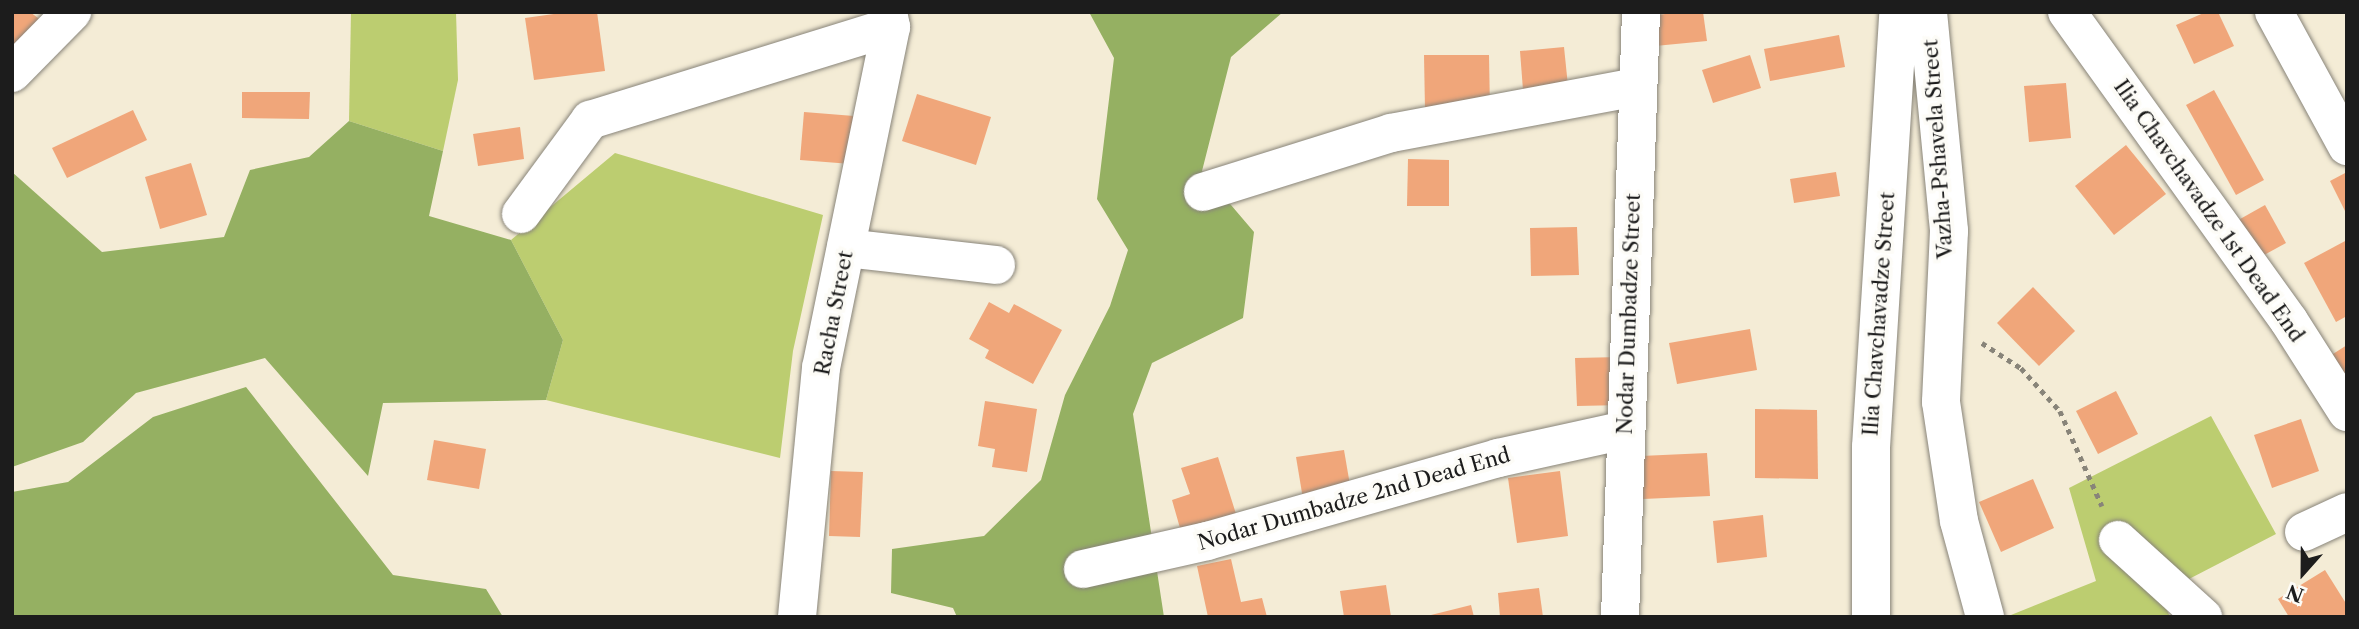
<!DOCTYPE html>
<html>
<head>
<meta charset="utf-8">
<style>
  body { margin:0 }
  #map { position:relative; width:2359px; height:629px; overflow:hidden; background:#f4ecd6; font-family:"Libre Caslon Text",serif }
  div>[style] { position:absolute }
  .green>* { inset:0; background:#bccd70 }
  .forest>* { inset:0; background:#95b062 }
  .building>* { inset:0; background:#f0a67a }
  .path>* { height:4.5px; margin-top:-2.25px; transform-origin:0; background:repeating-linear-gradient(90deg,#888479 0 5px,transparent 0 10px) }
  .roads { filter:drop-shadow(0 0 2px #888479) drop-shadow(0 0 2px #888479) }
  .minor>* { height:38px; margin:-19px; padding:0 19px; transform-origin:19px; border-radius:19px; background:#fff }
  span { translate:-50% -50%; white-space:nowrap; text-align:center; line-height:1.15; -webkit-text-stroke:7px #fdfcf7; paint-order:stroke }
  .street-label { font-size:21px; color:#1c1c1c }
  .frame { position:absolute; inset:0; border:14px solid #1c1c1c; pointer-events:none }
  .north { position:absolute; left:2268px; top:538px; width:70px; height:70px; -webkit-text-stroke:5px #fdfcf7; paint-order:stroke; rotate:201deg; font-size:19px; font-weight:700; line-height:28px; text-align:center; color:#1c1c1c }
  .north::after { content:''; display:block; margin:auto; width:24px; height:32px; background:#1c1c1c; clip-path:polygon(50% 0,100% 100%,50% 72%,0 100%) }
</style>
</head>
<body>
<div id="map">
  <div class="green">
    <i style="clip-path:polygon(351px 12px,456px 12px,458px 80px,443px 151px,349px 121px)"></i>
    <i style="clip-path:polygon(615px 153px,823px 215px,793px 351px,780px 458px,546px 400px,563px 340px,511px 240px)"></i>
    <i style="clip-path:polygon(2211px 416px,2276px 534px,2160px 594px,2170px 617px,2006px 617px,2096px 581px,2069px 488px)"></i>
  </div>
  <div class="forest">
    <i style="clip-path:polygon(1089px 12px,1283px 12px,1231px 57px,1202px 171px,1254px 232px,1243px 318px,1152px 363px,1133px 414px,1164px 617px,957px 617px,953px 608px,891px 593px,892px 549px,984px 536px,1041px 480px,1065px 395px,1110px 306px,1128px 250px,1097px 199px,1114px 58px)"></i>
    <i style="clip-path:polygon(349px 121px,443px 151px,429px 216px,511px 240px,563px 340px,546px 400px,383px 403px,368px 476px,265px 358px,136px 393px,83px 442px,12px 467px,12px 172px,102px 252px,224px 237px,250px 170px,309px 157px)"></i>
    <i style="clip-path:polygon(246px 387px,393px 575px,486px 589px,503px 617px,12px 617px,12px 492px,68px 482px,153px 417px)"></i>
  </div>
  <div class="building">
    <i style="clip-path:polygon(12px 12px,30px 12px,42px 21px,12px 63px)"></i>
    <i style="clip-path:polygon(568px 12px,597px 12px,605px 71px,534px 80px,525px 18px)"></i>
    <i style="clip-path:polygon(1678px 12px,1703px 12px,1707px 41px,1655px 46px,1652px 16px)"></i>
    <i style="clip-path:polygon(2206px 12px,2218px 12px,2234px 46px,2194px 64px,2176px 25px)"></i>
    <i style="clip-path:polygon(1839px 35px,1845px 67px,1770px 81px,1764px 49px)"></i>
    <i style="clip-path:polygon(1564px 47px,1568px 86px,1523px 90px,1520px 51px)"></i>
    <i style="clip-path:polygon(1424px 55px,1489px 55px,1490px 110px,1425px 110px)"></i>
    <i style="clip-path:polygon(1750px 55px,1761px 88px,1713px 103px,1702px 70px)"></i>
    <i style="clip-path:polygon(2066px 83px,2071px 138px,2029px 142px,2024px 86px)"></i>
    <i style="clip-path:polygon(2214px 90px,2264px 180px,2236px 195px,2186px 105px)"></i>
    <i style="clip-path:polygon(242px 92px,310px 92px,309px 119px,242px 118px)"></i>
    <i style="clip-path:polygon(917px 94px,991px 117px,976px 165px,902px 141px)"></i>
    <i style="clip-path:polygon(133px 110px,147px 140px,67px 178px,52px 148px)"></i>
    <i style="clip-path:polygon(804px 112px,854px 116px,851px 164px,800px 160px)"></i>
    <i style="clip-path:polygon(520px 127px,524px 159px,478px 166px,473px 134px)"></i>
    <i style="clip-path:polygon(2126px 145px,2166px 194px,2114px 235px,2075px 186px)"></i>
    <i style="clip-path:polygon(1408px 159px,1449px 160px,1449px 206px,1407px 206px)"></i>
    <i style="clip-path:polygon(191px 163px,207px 215px,160px 229px,145px 177px)"></i>
    <i style="clip-path:polygon(1836px 172px,1840px 196px,1794px 203px,1790px 179px)"></i>
    <i style="clip-path:polygon(2347px 172px,2347px 215px,2330px 181px)"></i>
    <i style="clip-path:polygon(2265px 205px,2286px 243px,2255px 260px,2233px 223px)"></i>
    <i style="clip-path:polygon(1577px 227px,1579px 275px,1531px 276px,1530px 228px)"></i>
    <i style="clip-path:polygon(2347px 240px,2347px 316px,2336px 322px,2304px 263px)"></i>
    <i style="clip-path:polygon(2033px 287px,2075px 331px,2039px 366px,1997px 323px)"></i>
    <i style="clip-path:polygon(989px 302px,1009px 313px,1014px 304px,1062px 330px,1033px 384px,985px 358px,989px 350px,969px 339px)"></i>
    <i style="clip-path:polygon(1750px 329px,1757px 370px,1677px 384px,1669px 343px)"></i>
    <i style="clip-path:polygon(2347px 345px,2347px 399px,2322px 361px)"></i>
    <i style="clip-path:polygon(1621px 357px,1623px 405px,1577px 406px,1575px 358px)"></i>
    <i style="clip-path:polygon(2116px 391px,2138px 434px,2098px 454px,2076px 411px)"></i>
    <i style="clip-path:polygon(985px 401px,1037px 409px,1027px 472px,992px 467px,995px 449px,978px 446px)"></i>
    <i style="clip-path:polygon(1755px 409px,1817px 410px,1818px 479px,1755px 478px)"></i>
    <i style="clip-path:polygon(2301px 419px,2319px 471px,2272px 488px,2254px 435px)"></i>
    <i style="clip-path:polygon(434px 440px,486px 449px,479px 489px,427px 480px)"></i>
    <i style="clip-path:polygon(1344px 450px,1351px 491px,1303px 499px,1296px 457px)"></i>
    <i style="clip-path:polygon(1707px 453px,1710px 496px,1643px 499px,1641px 456px)"></i>
    <i style="clip-path:polygon(1218px 457px,1237px 517px,1182px 535px,1172px 500px,1190px 494px,1181px 468px)"></i>
    <i style="clip-path:polygon(831px 471px,863px 472px,860px 537px,829px 536px)"></i>
    <i style="clip-path:polygon(1560px 471px,1568px 536px,1517px 543px,1508px 478px)"></i>
    <i style="clip-path:polygon(2033px 479px,2054px 528px,2001px 552px,1979px 502px)"></i>
    <i style="clip-path:polygon(1763px 515px,1767px 557px,1717px 563px,1713px 521px)"></i>
    <i style="clip-path:polygon(1231px 559px,1241px 602px,1262px 598px,1267px 617px,1208px 617px,1197px 566px)"></i>
    <i style="clip-path:polygon(2325px 570px,2347px 605px,2347px 617px,2289px 617px,2278px 599px)"></i>
    <i style="clip-path:polygon(1386px 585px,1391px 617px,1344px 617px,1340px 591px)"></i>
    <i style="clip-path:polygon(1539px 588px,1543px 617px,1500px 617px,1498px 593px)"></i>
    <i style="clip-path:polygon(1471px 605px,1474px 617px,1427px 617px,1427px 616px)"></i>
  </div>
  <div class="path">
    <i style="left:1982px;top:343px;width:46px;rotate:32.7deg"></i>
    <i style="left:2021px;top:368px;width:58px;rotate:47.8deg"></i>
    <i style="left:2060px;top:411px;width:104px;rotate:66.1deg"></i>
  </div>
  <div class="roads">
    <div class="minor">
      <i style="left:1928px;top:12px;width:220px;rotate:84.5deg"></i>
      <i style="left:1949px;top:231px;width:171px;rotate:92.7deg"></i>
      <i style="left:1941px;top:402px;width:120px;rotate:81.4deg"></i>
      <i style="left:1959px;top:521px;width:99px;rotate:74.8deg"></i>
      <i style="left:2067px;top:12px;width:380px;rotate:54.3deg"></i>
      <i style="left:2289px;top:321px;width:108px;rotate:57.5deg"></i>
      <i style="left:2274px;top:12px;width:153px;rotate:61.4deg"></i>
      <i style="left:12px;top:73px;width:86px;rotate:-45.5deg"></i>
      <i style="left:1203px;top:192px;width:197px;rotate:-17.4deg"></i>
      <i style="left:1391px;top:133px;width:250px;rotate:-10.6deg"></i>
      <i style="left:521px;top:214px;width:117px;rotate:-53.7deg"></i>
      <i style="left:590px;top:120px;width:315px;rotate:-17.2deg"></i>
      <i style="left:846px;top:248px;width:151px;rotate:6.5deg"></i>
      <i style="left:2304px;top:532px;width:47px;rotate:-24.9deg"></i>
      <i style="left:2118px;top:540px;width:115px;rotate:42.2deg"></i>
      <i style="left:1083px;top:569px;width:127px;rotate:-12.7deg"></i>
      <i style="left:1207px;top:541px;width:303px;rotate:-15.9deg"></i>
      <i style="left:1498px;top:458px;width:130px;rotate:-12.4deg"></i>
      <i style="left:797px;top:617px;width:250px;rotate:-84.5deg"></i>
      <i style="left:821px;top:368px;width:348px;rotate:-78.4deg"></i>
      <i style="left:891px;top:27px;width:15px;rotate:-101deg"></i>
      <i style="left:1620px;top:617px;width:605px;rotate:-88.01deg"></i>
      <i style="left:1871px;top:617px;width:170px;rotate:-90deg"></i>
      <i style="left:1871px;top:447px;width:436px;rotate:-86.4deg"></i>
    </div>
  </div>
  <div class="street-label">
    <span style="left:1938px;top:149px;rotate:-94deg">Vazha-Pshavela Street</span>
    <span style="left:2209px;top:211px;rotate:55deg">Ilia Chavchavadze 1st Dead End</span>
    <span style="left:834px;top:313px;rotate:-79deg">Racha Street</span>
    <span style="left:1629px;top:314px;rotate:-88deg">Nodar Dumbadze Street</span>
    <span style="left:1879px;top:314px;rotate:-86deg">Ilia Chavchavadze Street</span>
    <span style="left:1354px;top:499px;rotate:-16deg">Nodar Dumbadze 2nd Dead End</span>
  </div>
  <div class="frame"></div>
  <div class="north">N</div>
</div>
</body>
</html>
